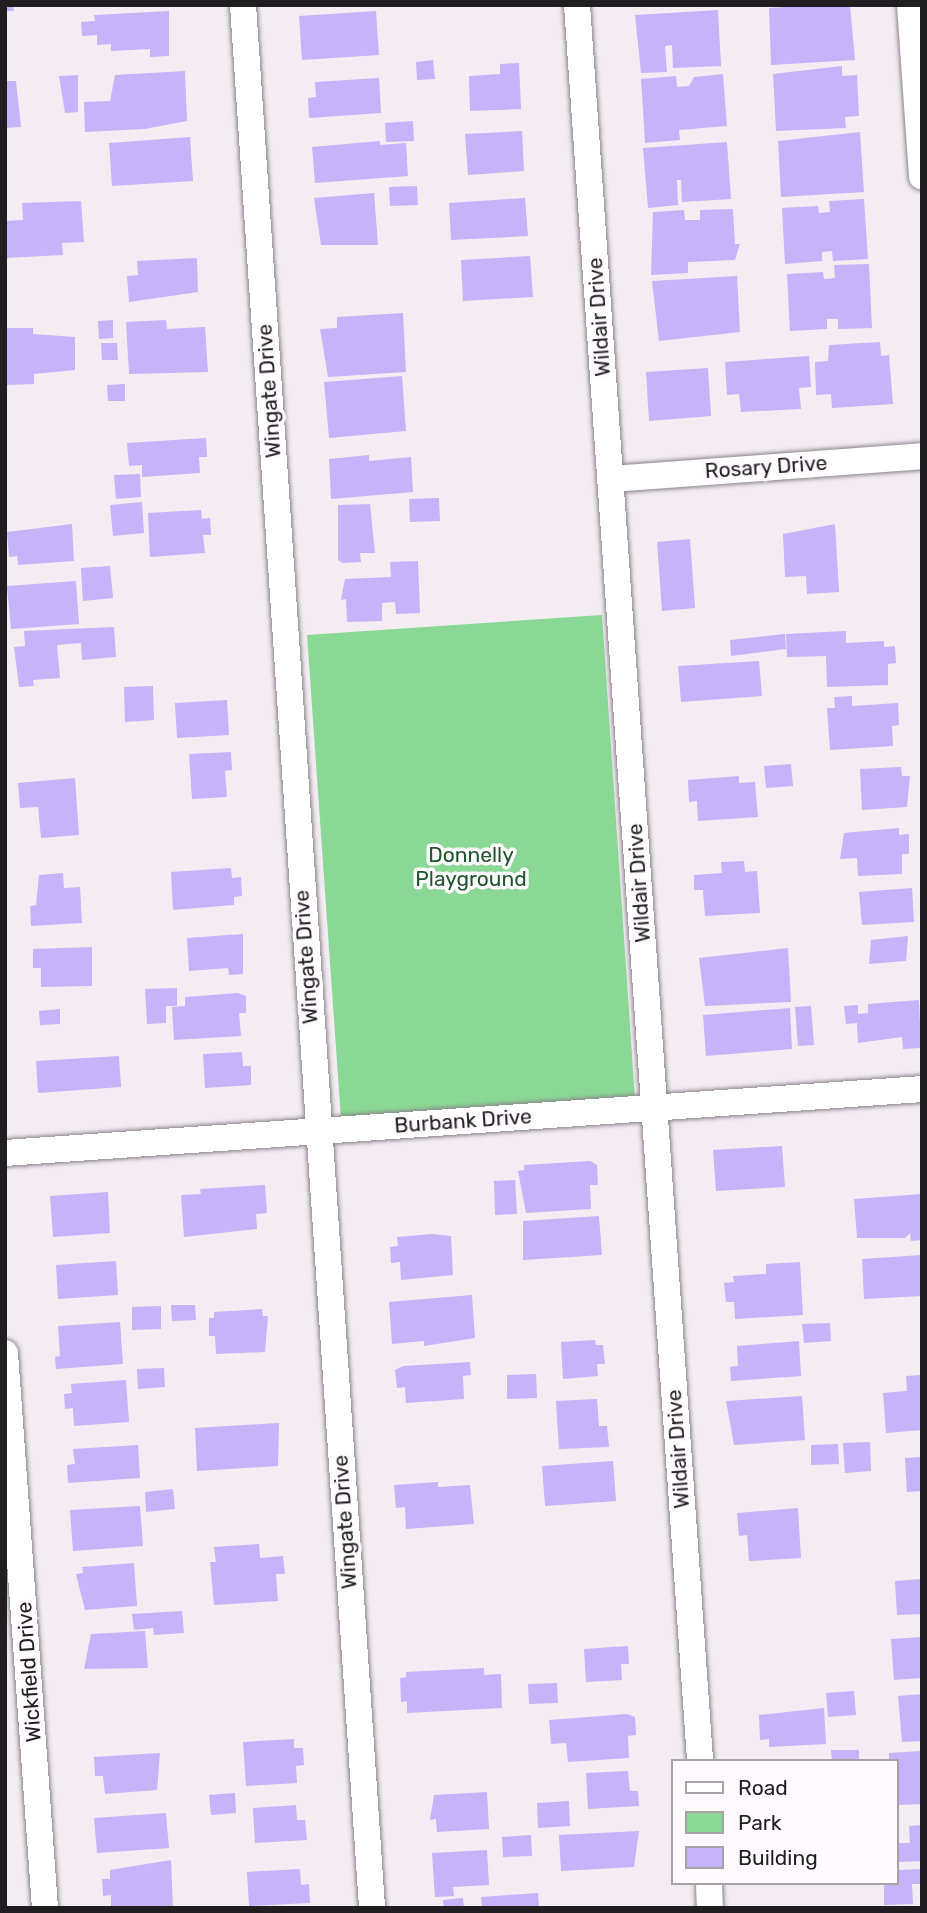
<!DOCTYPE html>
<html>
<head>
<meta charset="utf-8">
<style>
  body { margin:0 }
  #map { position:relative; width:927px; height:1913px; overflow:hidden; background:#f3ecf3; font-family:Rubik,sans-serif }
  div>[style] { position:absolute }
  .green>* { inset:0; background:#8bd896 }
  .building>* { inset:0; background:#c6b3f9 }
  .roads { filter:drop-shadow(0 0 2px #8a848a) drop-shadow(0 0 2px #8a848a) }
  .street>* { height:26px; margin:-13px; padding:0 13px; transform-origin:13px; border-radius:13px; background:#fff }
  span { translate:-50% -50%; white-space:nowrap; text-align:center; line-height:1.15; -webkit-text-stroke:7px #fefafe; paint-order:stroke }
  .street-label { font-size:21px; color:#211e21 }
  .park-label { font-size:21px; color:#1d562a }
  .frame { position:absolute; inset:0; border:7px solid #211e21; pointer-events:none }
  .legend { position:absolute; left:671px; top:1759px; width:228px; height:126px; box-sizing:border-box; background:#fefafe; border:2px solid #a6a2a6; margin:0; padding:9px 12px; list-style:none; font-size:21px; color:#211e21 }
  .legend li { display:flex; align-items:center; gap:14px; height:35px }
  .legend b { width:35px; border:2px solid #a6a2a6 }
</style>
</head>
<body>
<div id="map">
  <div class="green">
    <i style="clip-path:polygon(602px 615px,635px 1099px,341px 1119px,307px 635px)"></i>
  </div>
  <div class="building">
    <i style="clip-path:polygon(5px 5px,13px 5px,14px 11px,5px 11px)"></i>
    <i style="clip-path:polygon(818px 5px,850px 5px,855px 60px,771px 65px,769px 8px)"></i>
    <i style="clip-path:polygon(718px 10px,721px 66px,673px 68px,672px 45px,665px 46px,667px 72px,641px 73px,635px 15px)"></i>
    <i style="clip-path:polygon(169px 11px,169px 56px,150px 57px,150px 49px,111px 51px,111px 44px,97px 45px,97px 35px,82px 36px,81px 22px,95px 21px,94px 15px)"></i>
    <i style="clip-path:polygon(376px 11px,379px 55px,302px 60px,299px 16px)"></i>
    <i style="clip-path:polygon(433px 60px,435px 79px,417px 80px,416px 62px)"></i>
    <i style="clip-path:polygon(519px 63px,521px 109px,470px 111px,469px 76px,500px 74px,500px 64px)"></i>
    <i style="clip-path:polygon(842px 66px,842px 76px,857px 75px,859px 116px,845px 117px,846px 128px,776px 131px,773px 74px)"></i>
    <i style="clip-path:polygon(185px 71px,187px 121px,144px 129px,85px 132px,84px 102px,110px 101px,115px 75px)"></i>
    <i style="clip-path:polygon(723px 74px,727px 126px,679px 130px,680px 140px,645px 143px,641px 79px,676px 76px,677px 87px,689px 86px,694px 77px)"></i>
    <i style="clip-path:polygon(78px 75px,78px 112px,65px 113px,59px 76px)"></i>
    <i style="clip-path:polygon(379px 78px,381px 113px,309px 118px,308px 98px,316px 97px,315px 82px)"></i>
    <i style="clip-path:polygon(5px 81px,16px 81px,21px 127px,5px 128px)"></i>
    <i style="clip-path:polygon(413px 121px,414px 141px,386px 142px,385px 123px)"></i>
    <i style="clip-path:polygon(522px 131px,524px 171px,468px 175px,465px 134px)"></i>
    <i style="clip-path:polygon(860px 132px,864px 192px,781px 197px,778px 141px)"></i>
    <i style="clip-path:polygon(190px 137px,193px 181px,112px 186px,109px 143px)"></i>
    <i style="clip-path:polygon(380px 141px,380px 145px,406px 143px,408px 176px,315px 183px,312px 147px)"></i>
    <i style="clip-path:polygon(727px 142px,731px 199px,682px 202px,681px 180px,677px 180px,678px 205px,648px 208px,643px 148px)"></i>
    <i style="clip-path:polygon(417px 186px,418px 205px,390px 206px,389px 187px)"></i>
    <i style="clip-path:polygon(374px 193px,378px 245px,321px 245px,314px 198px)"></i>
    <i style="clip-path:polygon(525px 198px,528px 236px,451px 240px,449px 203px)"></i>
    <i style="clip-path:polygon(864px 199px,868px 259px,833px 261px,832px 251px,822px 252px,822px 261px,785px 264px,782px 208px,818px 206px,819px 213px,830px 212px,829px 201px)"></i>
    <i style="clip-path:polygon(81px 201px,84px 242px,62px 243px,63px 255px,5px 258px,5px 221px,23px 220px,22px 203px)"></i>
    <i style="clip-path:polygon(733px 209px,735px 244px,740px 244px,735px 260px,688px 262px,688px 273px,651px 275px,653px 212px,684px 210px,685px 220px,700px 220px,700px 210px)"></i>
    <i style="clip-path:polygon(530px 256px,533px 297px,463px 301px,461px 260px)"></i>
    <i style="clip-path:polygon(197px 258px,198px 292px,129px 302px,127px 276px,138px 275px,137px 261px)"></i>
    <i style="clip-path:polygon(869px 264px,872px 328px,838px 329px,838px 319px,827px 319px,827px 329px,790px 331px,787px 274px,823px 272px,824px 279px,835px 278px,834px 265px)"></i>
    <i style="clip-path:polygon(737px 276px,740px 332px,659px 341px,652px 281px)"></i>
    <i style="clip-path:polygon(403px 313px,406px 372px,328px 377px,320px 329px,337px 328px,337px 317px)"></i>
    <i style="clip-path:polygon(113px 320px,113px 338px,99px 339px,98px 321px)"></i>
    <i style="clip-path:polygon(166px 320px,167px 329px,205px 327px,208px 372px,129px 374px,126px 322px)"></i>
    <i style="clip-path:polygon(5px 328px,33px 328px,33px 334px,75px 337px,75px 370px,34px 374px,34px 384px,5px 385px)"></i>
    <i style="clip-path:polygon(880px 342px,881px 356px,889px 355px,893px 404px,832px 408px,831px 394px,816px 395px,815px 362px,828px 361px,829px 345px)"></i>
    <i style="clip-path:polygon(101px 343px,117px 343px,118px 360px,102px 360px)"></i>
    <i style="clip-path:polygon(809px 356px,811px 387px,799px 388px,801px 409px,741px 412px,739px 394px,727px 395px,725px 362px)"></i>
    <i style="clip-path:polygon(708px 368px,711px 416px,649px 421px,646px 372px)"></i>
    <i style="clip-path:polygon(402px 376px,406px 431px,329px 438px,324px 382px)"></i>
    <i style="clip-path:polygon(125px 384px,125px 401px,108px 401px,107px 385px)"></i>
    <i style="clip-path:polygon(206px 438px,207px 457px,199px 457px,200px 473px,142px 477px,142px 465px,129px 466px,127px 443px)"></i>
    <i style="clip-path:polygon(369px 455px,369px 461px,411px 457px,413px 492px,331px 499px,329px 459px)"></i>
    <i style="clip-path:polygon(140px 474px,141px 497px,116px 499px,114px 475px)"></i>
    <i style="clip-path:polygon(439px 498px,440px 521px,410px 522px,409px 499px)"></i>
    <i style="clip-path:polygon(142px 502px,144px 533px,113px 536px,110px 505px)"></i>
    <i style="clip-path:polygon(370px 504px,375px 553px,360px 553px,361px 562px,342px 563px,338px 560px,338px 505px)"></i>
    <i style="clip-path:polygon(201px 510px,202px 519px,210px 518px,211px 535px,203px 535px,205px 553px,150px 557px,148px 513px)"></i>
    <i style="clip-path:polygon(72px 524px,74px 561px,18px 565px,17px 556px,9px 557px,7px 532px)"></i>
    <i style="clip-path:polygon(835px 524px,839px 592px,807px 594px,806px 576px,785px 577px,783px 534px)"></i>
    <i style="clip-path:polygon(690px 539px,695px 608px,662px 611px,657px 542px)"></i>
    <i style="clip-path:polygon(418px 561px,420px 613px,396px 614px,395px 602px,382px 603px,382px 621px,347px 622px,346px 599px,341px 600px,345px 579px,391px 577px,390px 562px)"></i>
    <i style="clip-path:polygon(110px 566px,113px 598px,83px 601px,81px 568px)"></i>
    <i style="clip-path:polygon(76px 581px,79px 624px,11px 629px,7px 586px)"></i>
    <i style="clip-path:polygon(114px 627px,116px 657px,82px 660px,81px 643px,57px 645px,60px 678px,33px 680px,34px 686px,19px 687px,14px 647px,25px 646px,24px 631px)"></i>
    <i style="clip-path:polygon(846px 631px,846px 643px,884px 641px,884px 647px,895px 646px,896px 663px,888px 664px,888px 685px,827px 687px,826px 656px,787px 657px,786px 634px)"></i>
    <i style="clip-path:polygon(785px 634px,786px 649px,731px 656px,730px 640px)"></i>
    <i style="clip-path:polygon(759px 661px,762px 696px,681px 702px,678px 666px)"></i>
    <i style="clip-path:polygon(153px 686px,154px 720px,125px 722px,124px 687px)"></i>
    <i style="clip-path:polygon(852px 696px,852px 706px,898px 703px,899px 725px,892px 726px,893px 746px,830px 750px,827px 708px,835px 708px,834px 697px)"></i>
    <i style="clip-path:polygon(227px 700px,229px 735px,177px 738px,175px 703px)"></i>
    <i style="clip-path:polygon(231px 752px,232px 770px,225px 771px,227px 797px,192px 799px,189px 754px)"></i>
    <i style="clip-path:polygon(791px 764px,793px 786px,766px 788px,764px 766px)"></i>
    <i style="clip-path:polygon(901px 767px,902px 776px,910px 776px,907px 807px,862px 810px,860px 769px)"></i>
    <i style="clip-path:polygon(739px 776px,739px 783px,755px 782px,758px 817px,698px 821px,697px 801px,689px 802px,688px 780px)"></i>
    <i style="clip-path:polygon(75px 778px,79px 835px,41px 838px,38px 807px,20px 808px,18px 783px)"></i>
    <i style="clip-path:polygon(899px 828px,899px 835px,909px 834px,909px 854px,902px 854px,902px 874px,858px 876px,857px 858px,840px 859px,844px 833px)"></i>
    <i style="clip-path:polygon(744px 861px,745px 872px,757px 871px,760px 913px,705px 916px,703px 890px,694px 890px,694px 875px,722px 873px,721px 862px)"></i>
    <i style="clip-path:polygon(231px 868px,232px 878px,241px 877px,242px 896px,234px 897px,234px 905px,173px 910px,171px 872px)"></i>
    <i style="clip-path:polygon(63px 873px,64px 888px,80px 887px,82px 923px,31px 926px,30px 906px,36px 905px,39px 875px)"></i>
    <i style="clip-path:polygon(912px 888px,914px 922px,862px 925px,859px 892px)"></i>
    <i style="clip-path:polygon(243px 934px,243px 974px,229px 975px,228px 968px,189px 971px,187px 938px)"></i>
    <i style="clip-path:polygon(908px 936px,906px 961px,869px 964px,871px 940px)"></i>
    <i style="clip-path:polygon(92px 947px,92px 986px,41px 987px,41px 968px,33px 968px,33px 949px)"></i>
    <i style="clip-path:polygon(788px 948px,791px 1002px,705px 1006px,699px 958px)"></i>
    <i style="clip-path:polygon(177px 988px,177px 1006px,166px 1006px,166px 1023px,147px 1024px,145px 989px)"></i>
    <i style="clip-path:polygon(238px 993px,246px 996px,246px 1013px,239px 1013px,241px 1036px,174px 1040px,172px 1007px,185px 1006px,185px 997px)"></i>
    <i style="clip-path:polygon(919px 1000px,921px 1048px,903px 1049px,902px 1037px,858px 1043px,857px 1023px,846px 1024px,844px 1006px,858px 1005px,858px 1014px,868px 1013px,868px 1004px)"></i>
    <i style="clip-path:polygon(811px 1006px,814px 1045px,798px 1046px,795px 1007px)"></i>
    <i style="clip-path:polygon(790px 1008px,792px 1049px,706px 1056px,703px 1015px)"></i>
    <i style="clip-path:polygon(60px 1009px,60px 1024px,40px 1025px,39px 1011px)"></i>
    <i style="clip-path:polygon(242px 1052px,243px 1066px,251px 1066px,251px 1085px,205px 1088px,203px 1054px)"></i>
    <i style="clip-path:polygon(119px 1056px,121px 1087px,38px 1093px,36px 1061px)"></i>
    <i style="clip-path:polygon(782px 1146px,785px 1187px,716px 1191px,713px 1150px)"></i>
    <i style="clip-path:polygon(590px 1161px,597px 1165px,598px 1185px,590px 1185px,591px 1209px,526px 1213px,518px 1171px,524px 1170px,524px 1165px)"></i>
    <i style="clip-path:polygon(515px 1180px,517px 1214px,495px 1215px,494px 1181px)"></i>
    <i style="clip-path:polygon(265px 1185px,267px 1213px,256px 1214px,257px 1229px,184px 1237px,181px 1195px,201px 1194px,200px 1189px)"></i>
    <i style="clip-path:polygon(108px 1192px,110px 1233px,53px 1237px,50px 1196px)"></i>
    <i style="clip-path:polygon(922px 1194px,922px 1240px,911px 1241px,910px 1233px,905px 1238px,857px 1238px,854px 1199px)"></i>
    <i style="clip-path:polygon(599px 1216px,602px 1255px,523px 1260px,523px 1221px)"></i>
    <i style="clip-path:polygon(432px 1234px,451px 1236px,453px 1275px,401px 1280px,400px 1262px,391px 1263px,390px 1247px,398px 1246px,397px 1237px)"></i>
    <i style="clip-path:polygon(922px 1255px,922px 1296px,864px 1299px,862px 1259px)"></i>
    <i style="clip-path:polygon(116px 1261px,118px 1295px,58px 1299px,56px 1265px)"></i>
    <i style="clip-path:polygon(800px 1262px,803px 1315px,735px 1319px,734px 1302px,726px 1302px,724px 1283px,734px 1282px,733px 1276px,766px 1274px,766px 1264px)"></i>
    <i style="clip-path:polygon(472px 1295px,475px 1338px,424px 1346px,424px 1341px,392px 1344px,389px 1302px)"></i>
    <i style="clip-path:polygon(171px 1305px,195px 1305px,196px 1320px,172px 1321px)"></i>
    <i style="clip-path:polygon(161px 1306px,161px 1329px,132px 1330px,132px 1307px)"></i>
    <i style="clip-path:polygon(262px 1309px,263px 1316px,268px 1316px,265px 1352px,216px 1354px,215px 1336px,209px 1336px,209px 1318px,214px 1318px,214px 1312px)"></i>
    <i style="clip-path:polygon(120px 1322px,123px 1364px,56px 1369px,55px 1357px,60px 1356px,58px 1326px)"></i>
    <i style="clip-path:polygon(830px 1323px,831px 1341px,804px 1343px,802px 1324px)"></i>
    <i style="clip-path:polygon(595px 1340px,596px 1345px,603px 1345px,605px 1364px,597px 1364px,598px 1376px,563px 1379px,561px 1342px)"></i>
    <i style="clip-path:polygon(799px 1341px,801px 1376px,731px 1381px,730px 1367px,738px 1366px,737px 1346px)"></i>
    <i style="clip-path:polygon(470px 1362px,471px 1375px,463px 1376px,464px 1399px,406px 1403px,405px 1387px,397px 1388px,395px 1370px,403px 1366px)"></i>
    <i style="clip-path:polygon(164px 1368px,165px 1387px,138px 1389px,137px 1369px)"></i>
    <i style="clip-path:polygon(536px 1374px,537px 1398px,507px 1399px,507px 1375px)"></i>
    <i style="clip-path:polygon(922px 1375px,922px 1430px,886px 1433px,883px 1393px,907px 1391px,906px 1376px)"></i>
    <i style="clip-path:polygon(126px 1380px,129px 1422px,74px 1426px,73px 1408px,65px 1409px,64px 1394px,72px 1393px,71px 1384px)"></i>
    <i style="clip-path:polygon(802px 1396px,805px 1440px,734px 1445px,726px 1401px)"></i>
    <i style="clip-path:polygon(597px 1399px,599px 1426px,607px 1426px,609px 1447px,559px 1449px,556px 1401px)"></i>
    <i style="clip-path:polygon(279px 1423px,278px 1466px,197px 1471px,195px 1428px)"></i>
    <i style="clip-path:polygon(870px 1442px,871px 1471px,845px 1473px,843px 1443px)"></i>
    <i style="clip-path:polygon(838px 1444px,839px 1464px,811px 1465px,811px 1445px)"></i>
    <i style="clip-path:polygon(138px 1445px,140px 1478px,68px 1483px,67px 1465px,75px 1464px,73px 1449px)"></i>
    <i style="clip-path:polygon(922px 1457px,922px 1491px,907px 1492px,905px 1458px)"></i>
    <i style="clip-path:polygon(613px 1461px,616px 1501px,545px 1506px,542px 1466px)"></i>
    <i style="clip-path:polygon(438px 1482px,438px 1487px,470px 1485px,474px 1524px,406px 1529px,405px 1507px,396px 1508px,394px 1485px)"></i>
    <i style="clip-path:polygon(173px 1489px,175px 1509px,146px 1512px,145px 1492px)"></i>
    <i style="clip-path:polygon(140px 1506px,143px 1546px,73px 1551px,70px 1510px)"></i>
    <i style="clip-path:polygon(798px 1508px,801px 1558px,749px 1561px,747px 1535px,739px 1536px,737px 1513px)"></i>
    <i style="clip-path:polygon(259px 1544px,260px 1558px,283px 1556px,285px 1574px,276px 1574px,278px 1601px,214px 1605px,210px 1562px,216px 1562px,214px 1547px)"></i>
    <i style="clip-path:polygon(134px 1563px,137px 1606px,85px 1610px,76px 1574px,83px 1573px,82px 1567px)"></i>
    <i style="clip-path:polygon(922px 1579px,922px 1614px,897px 1615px,895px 1581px)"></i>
    <i style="clip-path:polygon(182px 1611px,184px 1633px,154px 1635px,153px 1628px,134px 1630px,132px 1614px)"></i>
    <i style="clip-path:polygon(145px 1631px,148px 1668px,84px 1669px,91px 1634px)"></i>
    <i style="clip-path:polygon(922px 1637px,922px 1678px,894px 1680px,891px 1639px)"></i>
    <i style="clip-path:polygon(628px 1646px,629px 1664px,621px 1664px,622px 1680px,586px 1682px,584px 1649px)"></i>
    <i style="clip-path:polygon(484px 1668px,484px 1675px,501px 1674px,502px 1708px,407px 1713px,407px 1701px,401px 1702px,400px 1678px,406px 1677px,406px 1672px)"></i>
    <i style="clip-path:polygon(557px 1683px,558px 1703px,529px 1704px,528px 1684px)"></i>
    <i style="clip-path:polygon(854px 1691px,856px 1715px,828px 1717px,826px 1693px)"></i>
    <i style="clip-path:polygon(922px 1694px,922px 1741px,902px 1742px,898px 1696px)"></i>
    <i style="clip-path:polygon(824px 1708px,826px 1744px,769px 1747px,769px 1739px,760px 1740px,759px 1715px)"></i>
    <i style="clip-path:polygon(627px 1714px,635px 1717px,636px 1735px,628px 1736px,629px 1758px,568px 1762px,566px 1743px,551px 1744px,549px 1720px)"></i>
    <i style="clip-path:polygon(294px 1739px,294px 1748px,303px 1748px,304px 1765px,296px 1766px,297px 1783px,246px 1786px,243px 1742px)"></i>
    <i style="clip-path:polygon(831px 1750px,859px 1750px,859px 1761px,832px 1761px)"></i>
    <i style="clip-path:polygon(922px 1751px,922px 1804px,897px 1805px,897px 1761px,889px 1761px,889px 1753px)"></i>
    <i style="clip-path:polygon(160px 1753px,157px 1790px,105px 1794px,103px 1776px,95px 1776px,94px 1757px)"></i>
    <i style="clip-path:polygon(628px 1771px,630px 1791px,638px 1791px,639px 1806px,588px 1809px,586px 1773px)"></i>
    <i style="clip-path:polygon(487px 1792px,489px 1829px,437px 1832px,436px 1819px,430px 1820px,434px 1795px)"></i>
    <i style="clip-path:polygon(235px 1793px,236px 1813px,211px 1815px,209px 1795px)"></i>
    <i style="clip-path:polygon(569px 1801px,570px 1826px,538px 1828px,537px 1803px)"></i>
    <i style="clip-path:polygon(296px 1805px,297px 1820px,305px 1820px,307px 1840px,255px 1843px,253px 1808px)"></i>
    <i style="clip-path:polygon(166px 1813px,169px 1848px,97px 1853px,94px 1818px)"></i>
    <i style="clip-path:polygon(922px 1825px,922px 1861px,898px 1862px,897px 1843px,910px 1843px,909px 1826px)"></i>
    <i style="clip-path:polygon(639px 1831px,634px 1867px,561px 1871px,559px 1835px)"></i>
    <i style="clip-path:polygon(531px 1835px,532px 1856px,503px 1857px,502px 1837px)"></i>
    <i style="clip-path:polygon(487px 1850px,489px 1885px,453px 1887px,454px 1896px,435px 1897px,432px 1853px)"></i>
    <i style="clip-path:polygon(171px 1860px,173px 1908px,111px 1908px,111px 1895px,103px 1896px,102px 1879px,110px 1879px,110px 1870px)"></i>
    <i style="clip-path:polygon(300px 1869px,301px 1885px,309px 1884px,310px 1903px,249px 1906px,247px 1872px)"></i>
    <i style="clip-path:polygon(922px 1869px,922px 1884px,912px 1884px,913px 1904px,884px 1905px,884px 1883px,897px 1883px,897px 1870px)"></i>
    <i style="clip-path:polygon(538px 1893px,539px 1908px,482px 1908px,481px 1897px)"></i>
    <i style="clip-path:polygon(463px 1898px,464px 1908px,444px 1908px,443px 1900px)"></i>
  </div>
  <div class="roads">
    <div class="street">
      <i style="left:243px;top:5px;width:1907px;rotate:86.12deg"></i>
      <i style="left:577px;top:5px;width:1760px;rotate:85.99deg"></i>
      <i style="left:910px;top:5px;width:172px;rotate:86deg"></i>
      <i style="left:611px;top:479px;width:312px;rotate:-4.2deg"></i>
      <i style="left:5px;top:1153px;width:919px;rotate:-3.99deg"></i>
      <i style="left:5px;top:1353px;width:556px;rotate:85.88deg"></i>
      <i style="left:709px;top:1883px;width:25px;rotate:88deg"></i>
    </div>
  </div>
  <div class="street-label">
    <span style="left:599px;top:317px;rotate:-94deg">Wildair Drive</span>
    <span style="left:269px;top:391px;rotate:-94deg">Wingate Drive</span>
    <span style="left:766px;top:467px;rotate:-4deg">Rosary Drive</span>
    <span style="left:639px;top:883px;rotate:-94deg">Wildair Drive</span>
    <span style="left:306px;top:957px;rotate:-94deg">Wingate Drive</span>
    <span style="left:463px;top:1121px;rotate:-4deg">Burbank Drive</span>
    <span style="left:678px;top:1449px;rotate:-94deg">Wildair Drive</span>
    <span style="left:345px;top:1522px;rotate:-94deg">Wingate Drive</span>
    <span style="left:29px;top:1672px;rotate:-94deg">Wickfield Drive</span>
  </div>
  <div class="park-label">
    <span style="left:471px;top:867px">Donnelly<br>Playground</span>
  </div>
  <div class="frame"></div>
  <ul class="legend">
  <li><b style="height:9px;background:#fff"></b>Road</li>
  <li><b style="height:19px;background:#8bd896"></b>Park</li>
  <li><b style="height:19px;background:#c6b3f9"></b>Building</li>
  </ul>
</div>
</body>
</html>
